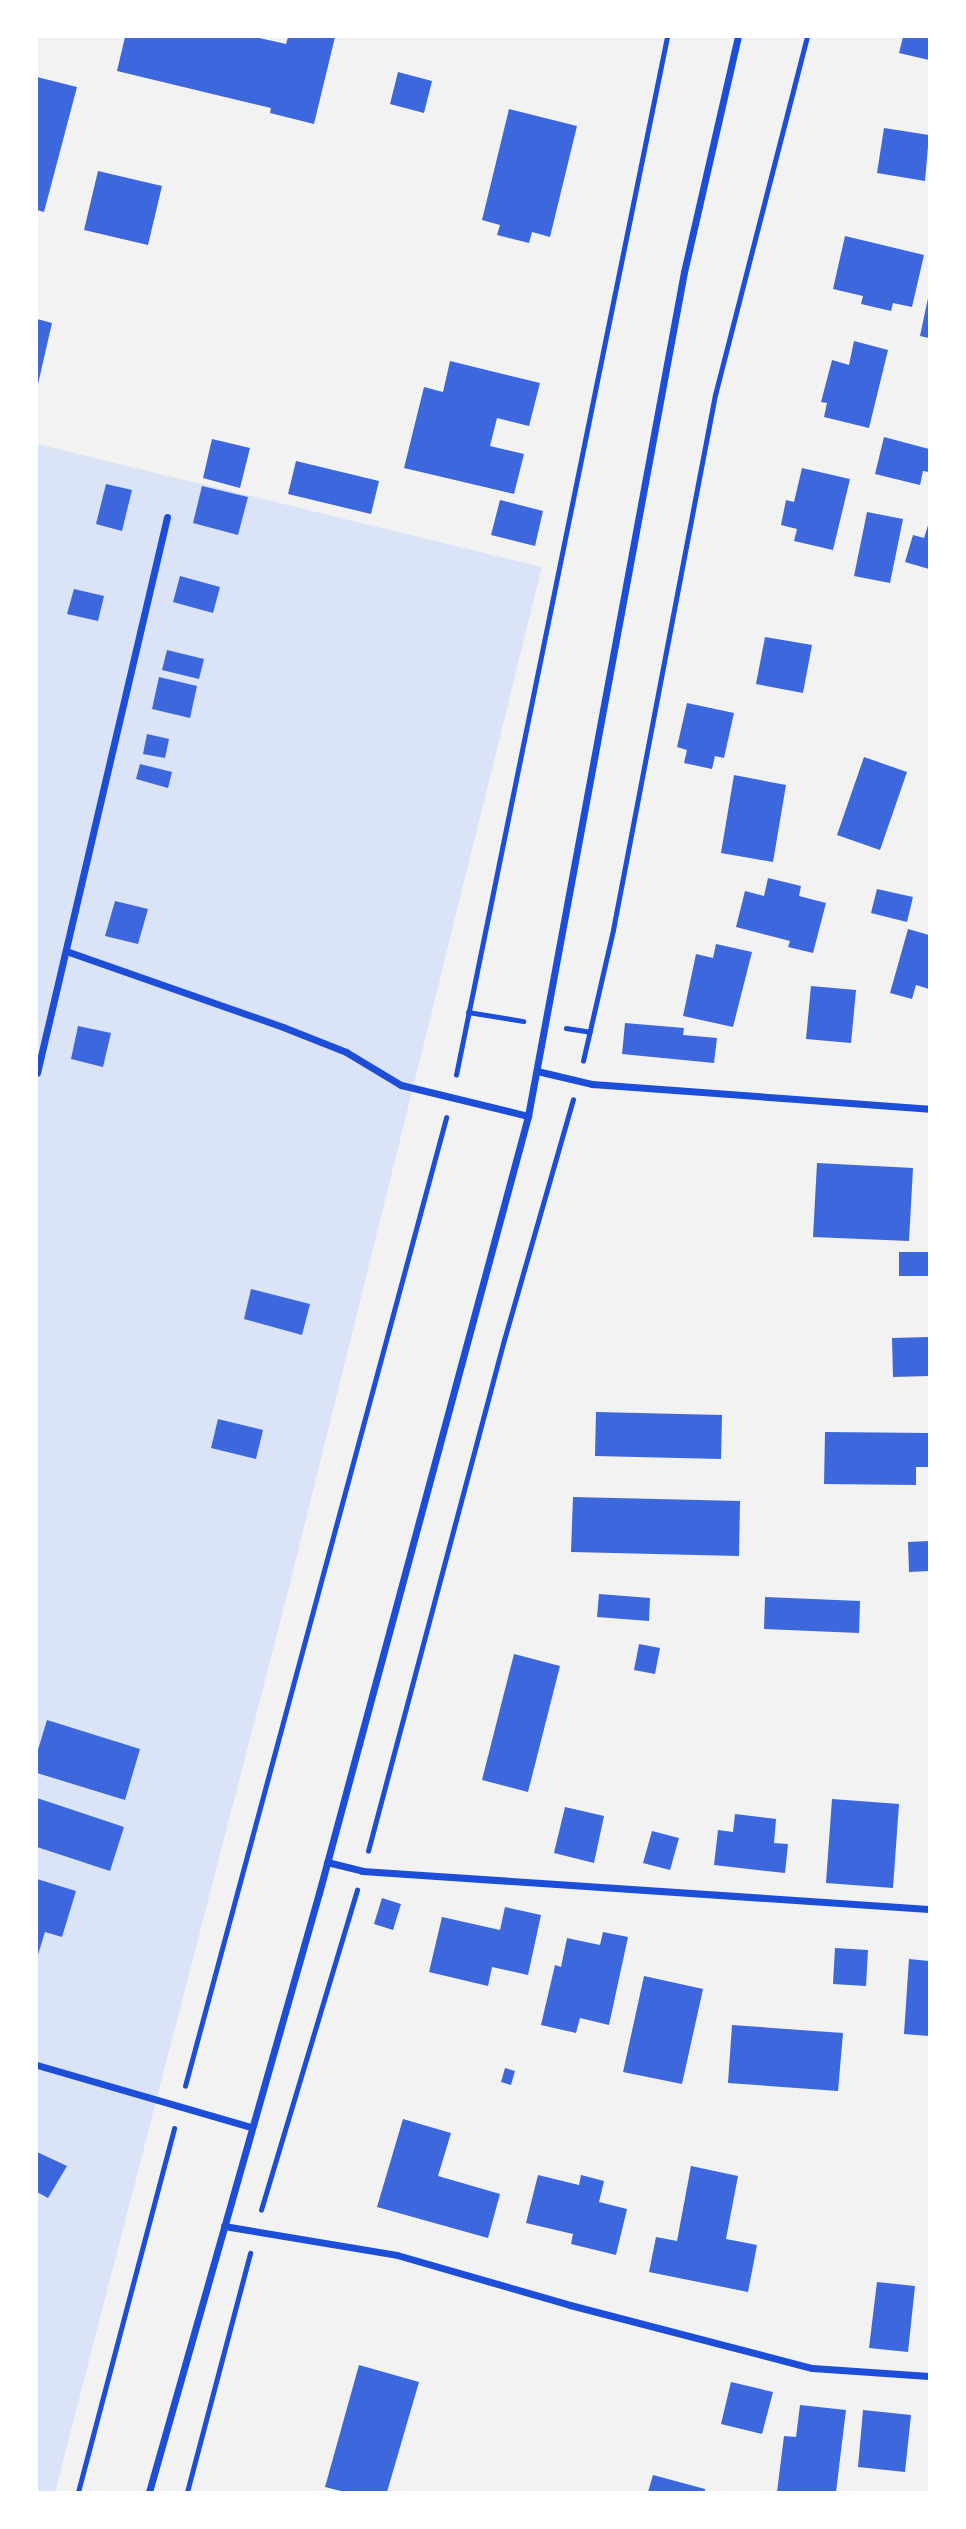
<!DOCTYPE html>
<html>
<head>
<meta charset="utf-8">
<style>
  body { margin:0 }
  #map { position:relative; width:966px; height:2529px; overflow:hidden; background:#f2f2f2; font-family:"Fira Sans",sans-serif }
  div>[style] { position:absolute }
  .green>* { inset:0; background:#dbe4f7 }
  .building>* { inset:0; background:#3d67dc }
  .path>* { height:4.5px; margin:-2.25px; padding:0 2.25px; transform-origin:2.25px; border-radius:2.25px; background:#1d4ed8 }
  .minor>* { height:7px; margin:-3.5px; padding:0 3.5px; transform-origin:3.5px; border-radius:3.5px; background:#1d4ed8 }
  span { translate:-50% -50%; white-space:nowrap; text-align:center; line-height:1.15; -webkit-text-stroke:7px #fff; paint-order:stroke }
  .frame { position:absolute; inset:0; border:38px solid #fff; pointer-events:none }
</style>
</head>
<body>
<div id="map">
  <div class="green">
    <i style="clip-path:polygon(37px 444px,542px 567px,291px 1580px,55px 2492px,37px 2492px)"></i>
  </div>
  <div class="building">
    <i style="clip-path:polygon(125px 37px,255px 37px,286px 44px,288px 37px,335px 37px,314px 124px,270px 113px,271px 108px,117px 71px)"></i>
    <i style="clip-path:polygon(903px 37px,929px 37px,929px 60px,899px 53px)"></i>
    <i style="clip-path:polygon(398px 72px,432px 81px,424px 113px,390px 104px)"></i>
    <i style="clip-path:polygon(37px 77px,77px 87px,44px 212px,37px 210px)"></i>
    <i style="clip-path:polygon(509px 109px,577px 126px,550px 237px,532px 232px,529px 243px,497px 235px,500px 225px,482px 220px)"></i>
    <i style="clip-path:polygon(884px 128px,929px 135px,925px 181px,877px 173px)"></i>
    <i style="clip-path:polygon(98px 171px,162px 186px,148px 245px,84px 230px)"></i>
    <i style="clip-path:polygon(845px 236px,924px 255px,912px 307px,893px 303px,891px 311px,861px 304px,863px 296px,833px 289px)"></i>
    <i style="clip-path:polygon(928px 298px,929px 298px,929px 338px,920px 336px)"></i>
    <i style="clip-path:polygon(37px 319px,52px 323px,38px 384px,37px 384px)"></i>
    <i style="clip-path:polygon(854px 341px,888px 350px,869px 428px,824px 417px,827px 403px,821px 402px,832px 360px,849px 365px)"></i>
    <i style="clip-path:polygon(450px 361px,540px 383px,529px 426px,497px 418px,490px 446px,524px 454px,514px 494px,404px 468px,424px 387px,443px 392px)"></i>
    <i style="clip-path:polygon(884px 437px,929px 449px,929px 472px,923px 471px,920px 485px,875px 474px)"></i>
    <i style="clip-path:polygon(212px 439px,250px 448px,240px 488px,203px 478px)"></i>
    <i style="clip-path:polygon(296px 461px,379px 481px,371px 514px,288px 494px)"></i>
    <i style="clip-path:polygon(802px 468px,850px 479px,833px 550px,794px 541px,797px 529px,781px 525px,786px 500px,794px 502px)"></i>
    <i style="clip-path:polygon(106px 484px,132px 490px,122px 531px,96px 524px)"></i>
    <i style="clip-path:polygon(202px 486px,248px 497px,238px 535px,193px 523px)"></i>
    <i style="clip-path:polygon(500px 500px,543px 511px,535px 546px,491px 535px)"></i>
    <i style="clip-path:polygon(867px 512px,903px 519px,890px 583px,854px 576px)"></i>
    <i style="clip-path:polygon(929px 522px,929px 569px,905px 562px,913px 535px,924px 538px)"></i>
    <i style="clip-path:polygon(180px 576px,220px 587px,213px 613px,173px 602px)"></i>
    <i style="clip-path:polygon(74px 589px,104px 596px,98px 621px,67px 614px)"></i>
    <i style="clip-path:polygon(765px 637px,812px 645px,803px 693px,756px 684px)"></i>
    <i style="clip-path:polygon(167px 650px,204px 659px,199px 679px,162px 670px)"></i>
    <i style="clip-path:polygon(159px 677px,197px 686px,190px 718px,152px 709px)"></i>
    <i style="clip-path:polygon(687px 703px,734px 713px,724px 758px,715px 756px,712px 769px,684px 763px,687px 750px,677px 747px)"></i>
    <i style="clip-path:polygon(147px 734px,169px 739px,165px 758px,143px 754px)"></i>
    <i style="clip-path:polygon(864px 757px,907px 772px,880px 850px,837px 835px)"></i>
    <i style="clip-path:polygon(140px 764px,172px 772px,168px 788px,136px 779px)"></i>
    <i style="clip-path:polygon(734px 775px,786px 785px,773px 862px,721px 853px)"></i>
    <i style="clip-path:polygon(768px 878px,801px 886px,799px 896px,826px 903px,813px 953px,788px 947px,790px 941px,736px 927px,745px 891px,764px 896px)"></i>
    <i style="clip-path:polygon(877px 889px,913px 897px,907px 922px,871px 913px)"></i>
    <i style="clip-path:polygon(115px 901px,148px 909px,138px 944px,105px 936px)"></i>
    <i style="clip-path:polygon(908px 929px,929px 935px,929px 989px,916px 985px,912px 999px,890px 993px)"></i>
    <i style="clip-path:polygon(716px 944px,752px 952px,733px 1027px,683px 1016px,696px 954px,713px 958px)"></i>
    <i style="clip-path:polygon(811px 986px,856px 990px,851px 1043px,806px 1039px)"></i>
    <i style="clip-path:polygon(625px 1023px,684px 1028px,683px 1035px,717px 1038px,714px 1063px,622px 1054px)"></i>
    <i style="clip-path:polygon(78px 1026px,111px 1033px,103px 1067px,71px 1059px)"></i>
    <i style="clip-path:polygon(817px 1163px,913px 1168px,909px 1241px,813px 1237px)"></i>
    <i style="clip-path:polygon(899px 1252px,929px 1252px,929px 1276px,899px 1276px)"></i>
    <i style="clip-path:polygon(251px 1289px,310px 1304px,302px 1335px,244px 1319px)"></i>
    <i style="clip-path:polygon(929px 1337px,929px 1376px,893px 1377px,892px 1338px)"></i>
    <i style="clip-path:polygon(596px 1412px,722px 1415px,721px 1459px,595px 1456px)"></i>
    <i style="clip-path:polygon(218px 1419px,263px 1430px,256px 1459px,211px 1448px)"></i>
    <i style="clip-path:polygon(825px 1432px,929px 1433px,929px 1467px,916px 1467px,916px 1485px,824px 1484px)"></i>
    <i style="clip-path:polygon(573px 1497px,740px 1501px,739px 1556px,571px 1552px)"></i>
    <i style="clip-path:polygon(929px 1541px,929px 1571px,909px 1572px,908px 1542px)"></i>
    <i style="clip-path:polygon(599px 1594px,650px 1598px,649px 1621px,597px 1617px)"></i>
    <i style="clip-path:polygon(765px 1597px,860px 1601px,859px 1633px,764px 1629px)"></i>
    <i style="clip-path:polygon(639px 1644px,660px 1648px,655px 1674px,634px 1670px)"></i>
    <i style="clip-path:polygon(514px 1654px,560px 1666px,528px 1792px,482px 1780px)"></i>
    <i style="clip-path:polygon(47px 1720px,140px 1749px,125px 1800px,37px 1773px,37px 1753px)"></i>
    <i style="clip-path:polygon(37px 1798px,124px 1827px,110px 1871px,37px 1847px)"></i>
    <i style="clip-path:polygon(832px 1799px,899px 1804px,893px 1888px,826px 1883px)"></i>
    <i style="clip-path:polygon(565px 1807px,604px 1816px,594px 1863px,554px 1853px)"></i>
    <i style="clip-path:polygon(735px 1814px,776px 1819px,774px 1843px,788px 1844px,785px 1873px,714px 1865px,718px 1830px,733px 1832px)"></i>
    <i style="clip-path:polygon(652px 1831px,679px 1838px,670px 1870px,643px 1863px)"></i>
    <i style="clip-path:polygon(37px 1879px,76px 1891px,62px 1937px,45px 1932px,37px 1958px)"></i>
    <i style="clip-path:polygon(382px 1898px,401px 1904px,393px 1930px,374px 1924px)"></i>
    <i style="clip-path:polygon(505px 1907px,541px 1915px,528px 1975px,492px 1967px,488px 1986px,429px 1972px,442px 1917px,500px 1930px)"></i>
    <i style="clip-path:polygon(603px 1932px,628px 1937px,609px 2025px,580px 2018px,576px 2033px,541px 2025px,555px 1965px,561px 1967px,567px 1938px,600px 1945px)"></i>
    <i style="clip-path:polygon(835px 1948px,868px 1950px,866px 1986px,833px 1984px)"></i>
    <i style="clip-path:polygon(909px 1959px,929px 1961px,929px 2036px,904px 2034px)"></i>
    <i style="clip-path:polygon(644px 1976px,703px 1989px,682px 2084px,623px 2072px)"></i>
    <i style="clip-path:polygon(732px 2025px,843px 2033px,838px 2091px,728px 2083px)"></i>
    <i style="clip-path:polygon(505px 2068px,515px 2071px,511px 2085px,501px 2082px)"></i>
    <i style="clip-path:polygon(403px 2119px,451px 2133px,438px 2176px,500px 2194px,488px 2238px,377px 2207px)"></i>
    <i style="clip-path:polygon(37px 2152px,67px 2166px,48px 2198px,37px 2192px)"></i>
    <i style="clip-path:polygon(691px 2166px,738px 2176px,726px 2239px,757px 2245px,748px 2292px,649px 2272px,656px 2237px,677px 2241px)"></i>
    <i style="clip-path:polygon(538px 2175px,579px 2185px,581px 2175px,604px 2181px,599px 2202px,627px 2209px,616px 2255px,571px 2244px,573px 2234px,526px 2223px)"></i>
    <i style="clip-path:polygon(877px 2282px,915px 2286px,908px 2352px,869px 2348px)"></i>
    <i style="clip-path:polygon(359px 2365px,419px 2382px,387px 2492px,345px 2492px,325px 2487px)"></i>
    <i style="clip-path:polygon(731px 2382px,773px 2392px,762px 2434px,721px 2424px)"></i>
    <i style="clip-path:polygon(800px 2405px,846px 2410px,836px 2492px,777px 2492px,784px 2436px,796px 2437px)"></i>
    <i style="clip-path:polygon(863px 2410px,911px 2415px,905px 2472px,858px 2467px)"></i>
    <i style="clip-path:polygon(653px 2475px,705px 2489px,705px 2492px,648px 2492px)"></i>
  </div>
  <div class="path">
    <i style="left:468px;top:1012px;width:56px;rotate:9.3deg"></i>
    <i style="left:566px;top:1028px;width:24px;rotate:9deg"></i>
    <i style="left:583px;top:1061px;width:134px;rotate:-77.1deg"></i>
    <i style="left:613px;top:930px;width:545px;rotate:-79.21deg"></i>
    <i style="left:715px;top:395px;width:370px;rotate:-75.6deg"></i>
    <i style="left:456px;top:1075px;width:1059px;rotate:-78.51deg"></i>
    <i style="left:368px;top:1851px;width:529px;rotate:-75.1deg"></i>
    <i style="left:504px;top:1340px;width:250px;rotate:-74deg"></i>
    <i style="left:185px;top:2086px;width:1003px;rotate:-74.91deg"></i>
    <i style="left:261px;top:2210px;width:334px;rotate:-73.3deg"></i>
    <i style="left:78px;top:2492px;width:376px;rotate:-75.2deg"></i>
    <i style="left:187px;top:2492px;width:247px;rotate:-75.2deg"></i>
  </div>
  <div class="minor">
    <i style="left:66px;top:951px;width:230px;rotate:19.3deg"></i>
    <i style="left:283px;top:1027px;width:68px;rotate:21.6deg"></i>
    <i style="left:346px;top:1052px;width:64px;rotate:31deg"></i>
    <i style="left:401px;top:1085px;width:131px;rotate:13.7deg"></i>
    <i style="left:537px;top:1071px;width:57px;rotate:13.3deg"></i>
    <i style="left:592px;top:1084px;width:338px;rotate:4.2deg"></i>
    <i style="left:37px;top:1073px;width:571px;rotate:-76.84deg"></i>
    <i style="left:327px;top:1862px;width:36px;rotate:14deg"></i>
    <i style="left:362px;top:1871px;width:568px;rotate:3.83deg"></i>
    <i style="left:37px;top:2065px;width:223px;rotate:16.2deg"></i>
    <i style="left:224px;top:2226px;width:175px;rotate:9.5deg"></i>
    <i style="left:397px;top:2255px;width:180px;rotate:16.1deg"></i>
    <i style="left:570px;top:2305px;width:250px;rotate:14.6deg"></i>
    <i style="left:812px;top:2368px;width:117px;rotate:3.9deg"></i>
    <i style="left:149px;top:2492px;width:623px;rotate:-74.16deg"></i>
    <i style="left:319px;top:1893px;width:805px;rotate:-74.94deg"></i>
    <i style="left:528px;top:1116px;width:858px;rotate:-79.53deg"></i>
    <i style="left:684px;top:272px;width:241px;rotate:-77.1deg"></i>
  </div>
  <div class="frame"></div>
</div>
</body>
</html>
